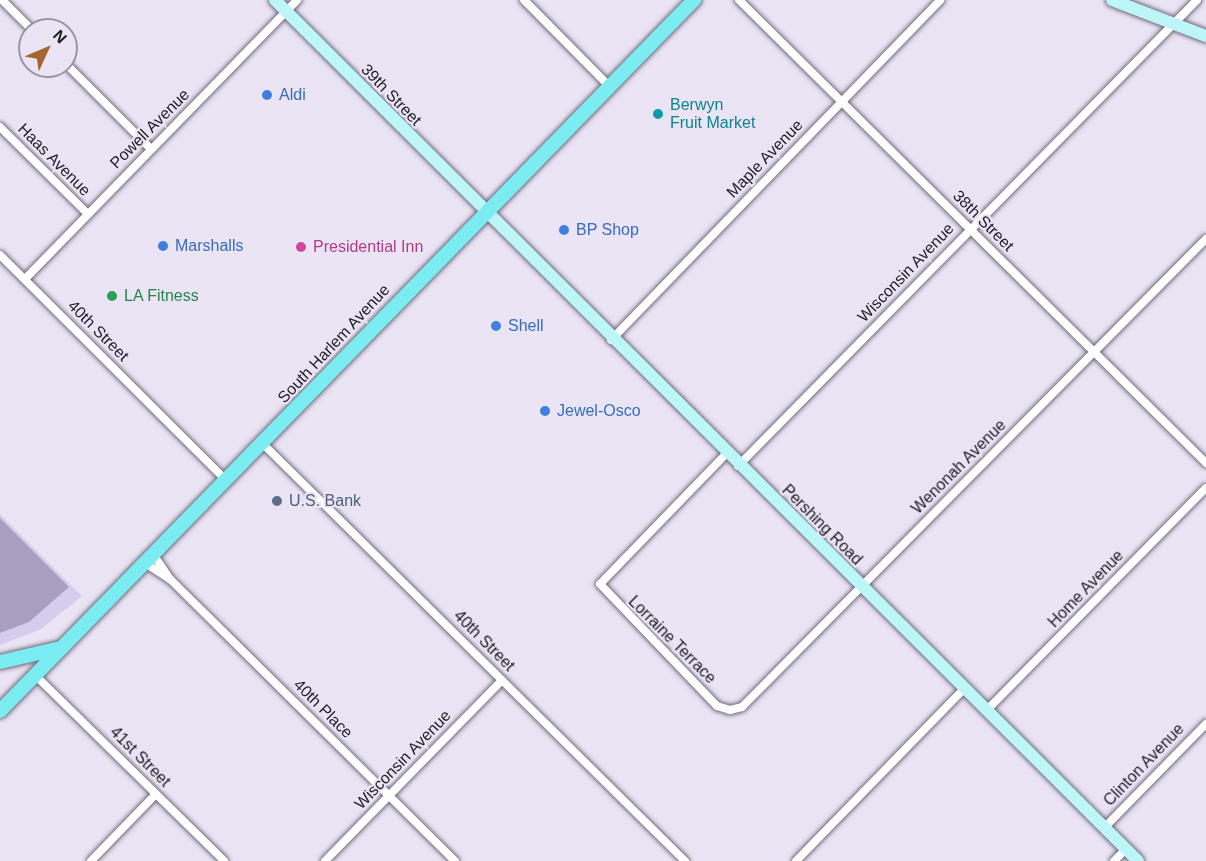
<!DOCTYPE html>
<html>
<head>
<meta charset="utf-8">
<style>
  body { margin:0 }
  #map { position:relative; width:1206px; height:861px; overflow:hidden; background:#eae4f5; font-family:Helvetica,sans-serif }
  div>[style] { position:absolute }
  .green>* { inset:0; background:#d6cceb }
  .forest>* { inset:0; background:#aa9fc1 }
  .roads { filter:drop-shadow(0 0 2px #716c7b) drop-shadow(0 0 2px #716c7b) }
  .minor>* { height:8px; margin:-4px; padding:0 4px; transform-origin:4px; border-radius:4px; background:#fff }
  .secondary>* { height:12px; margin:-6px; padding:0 6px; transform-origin:6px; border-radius:6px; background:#bcf6f9 }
  .primary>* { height:14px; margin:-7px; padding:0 7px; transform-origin:7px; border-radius:7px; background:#7aecf2 }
  .dots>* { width:16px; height:16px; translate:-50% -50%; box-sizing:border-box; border:3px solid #eae4f5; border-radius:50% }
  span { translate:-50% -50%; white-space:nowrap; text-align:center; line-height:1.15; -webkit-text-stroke:4.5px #eae4f5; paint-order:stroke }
  .shop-label { font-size:16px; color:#366cbe }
  .left { translate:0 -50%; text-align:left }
  .street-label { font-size:16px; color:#1f1d23 }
  .culture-label { font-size:16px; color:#0d838f }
  .hotel-label { font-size:16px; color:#b23c85 }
  .leisure-label { font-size:16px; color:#27864d }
  .service-label { font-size:16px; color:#4e5e75 }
  .north { position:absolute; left:18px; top:18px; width:60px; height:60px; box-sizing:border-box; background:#eae4f5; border:2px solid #9994a1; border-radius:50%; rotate:46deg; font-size:16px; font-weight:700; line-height:24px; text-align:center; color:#1f1d23 }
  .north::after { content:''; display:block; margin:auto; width:21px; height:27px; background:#a6672e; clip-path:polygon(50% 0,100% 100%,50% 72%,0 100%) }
</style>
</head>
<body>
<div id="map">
  <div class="green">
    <i style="clip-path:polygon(0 514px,82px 596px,41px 629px,0 645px)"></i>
  </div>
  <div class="forest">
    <i style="clip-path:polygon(0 518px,69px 587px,29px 622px,0 633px)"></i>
  </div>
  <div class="roads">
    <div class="minor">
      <i style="left:2px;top:0;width:42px;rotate:45deg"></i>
      <i style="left:524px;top:0;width:121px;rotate:45.3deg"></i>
      <i style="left:739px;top:0;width:658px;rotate:44.75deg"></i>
      <i style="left:66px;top:64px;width:120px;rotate:45deg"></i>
      <i style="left:0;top:127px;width:124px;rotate:44.7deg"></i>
      <i style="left:0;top:255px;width:319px;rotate:44.9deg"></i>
      <i style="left:25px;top:279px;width:390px;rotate:-45.7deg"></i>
      <i style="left:611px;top:340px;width:473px;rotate:-45.9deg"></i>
      <i style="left:262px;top:443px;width:595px;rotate:44.66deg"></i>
      <i style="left:726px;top:454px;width:181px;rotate:134.1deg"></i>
      <i style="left:600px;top:584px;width:169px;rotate:46.2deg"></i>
      <i style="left:717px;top:706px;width:14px;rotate:17deg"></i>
      <i style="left:730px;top:710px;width:12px;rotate:-14deg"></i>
      <i style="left:742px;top:707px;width:659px;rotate:-45.25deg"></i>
      <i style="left:738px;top:466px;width:654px;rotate:-45.43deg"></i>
      <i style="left:153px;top:554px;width:30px;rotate:56deg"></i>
      <i style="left:170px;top:579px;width:401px;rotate:44.7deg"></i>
      <i style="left:145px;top:563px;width:30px;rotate:33deg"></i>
      <i style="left:35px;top:675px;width:265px;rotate:44.5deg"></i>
      <i style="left:986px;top:711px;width:313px;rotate:-45.4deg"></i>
      <i style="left:1104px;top:828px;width:146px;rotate:-45.6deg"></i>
      <i style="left:91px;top:861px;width:93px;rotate:-45.9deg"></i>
      <i style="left:325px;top:861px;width:253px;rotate:-45.6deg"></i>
      <i style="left:796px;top:861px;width:240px;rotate:-45.7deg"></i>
      <i style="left:1114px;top:861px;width:17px;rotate:-45deg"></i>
    </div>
    <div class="secondary">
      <i style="left:275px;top:0;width:1219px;rotate:44.93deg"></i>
      <i style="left:1112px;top:0;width:101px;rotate:21deg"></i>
    </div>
    <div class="primary">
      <i style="left:0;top:662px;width:63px;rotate:-12.9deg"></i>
      <i style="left:0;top:711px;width:994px;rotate:-45.69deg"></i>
    </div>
  </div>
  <div class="dots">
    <i style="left:267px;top:95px;background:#3f7fe0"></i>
    <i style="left:658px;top:114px;background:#0f9aa8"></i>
    <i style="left:564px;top:230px;background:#3f7fe0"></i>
    <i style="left:163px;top:246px;background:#3f7fe0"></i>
    <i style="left:301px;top:247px;background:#d1479c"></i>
    <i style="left:112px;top:296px;background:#2e9e5b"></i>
    <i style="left:496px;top:326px;background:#3f7fe0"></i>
    <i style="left:545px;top:411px;background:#3f7fe0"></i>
    <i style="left:277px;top:501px;background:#5c6f8a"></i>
  </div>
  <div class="shop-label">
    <span class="left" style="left:279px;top:95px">Aldi</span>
    <span class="left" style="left:576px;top:230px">BP Shop</span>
    <span class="left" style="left:175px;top:246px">Marshalls</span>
    <span class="left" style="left:508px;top:326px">Shell</span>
    <span class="left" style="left:557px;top:411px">Jewel-Osco</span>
  </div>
  <div class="street-label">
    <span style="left:391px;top:95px;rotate:46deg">39th Street</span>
    <span style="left:150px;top:129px;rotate:-45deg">Powell Avenue</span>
    <span style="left:765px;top:159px;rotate:-46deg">Maple Avenue</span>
    <span style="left:54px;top:160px;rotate:45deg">Haas Avenue</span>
    <span style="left:983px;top:221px;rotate:45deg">38th Street</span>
    <span style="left:906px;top:273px;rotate:-46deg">Wisconsin Avenue</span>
    <span style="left:98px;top:331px;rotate:45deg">40th Street</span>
    <span style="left:334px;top:344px;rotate:-47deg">South Harlem Avenue</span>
    <span style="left:959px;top:467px;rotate:-45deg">Wenonah Avenue</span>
    <span style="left:822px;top:525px;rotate:45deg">Pershing Road</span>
    <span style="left:1086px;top:589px;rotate:-46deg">Home Avenue</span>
    <span style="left:672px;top:640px;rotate:45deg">Lorraine Terrace</span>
    <span style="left:484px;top:641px;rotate:45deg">40th Street</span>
    <span style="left:323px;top:709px;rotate:45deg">40th Place</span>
    <span style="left:140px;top:757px;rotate:45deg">41st Street</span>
    <span style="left:403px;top:760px;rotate:-46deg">Wisconsin Avenue</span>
    <span style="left:1144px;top:765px;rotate:-46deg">Clinton Avenue</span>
  </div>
  <div class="culture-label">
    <span class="left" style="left:670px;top:114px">Berwyn<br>Fruit Market</span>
  </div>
  <div class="hotel-label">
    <span class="left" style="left:313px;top:247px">Presidential Inn</span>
  </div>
  <div class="leisure-label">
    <span class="left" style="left:124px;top:296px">LA Fitness</span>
  </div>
  <div class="service-label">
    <span class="left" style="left:289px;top:501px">U.S. Bank</span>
  </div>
  <div class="north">N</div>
</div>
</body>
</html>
